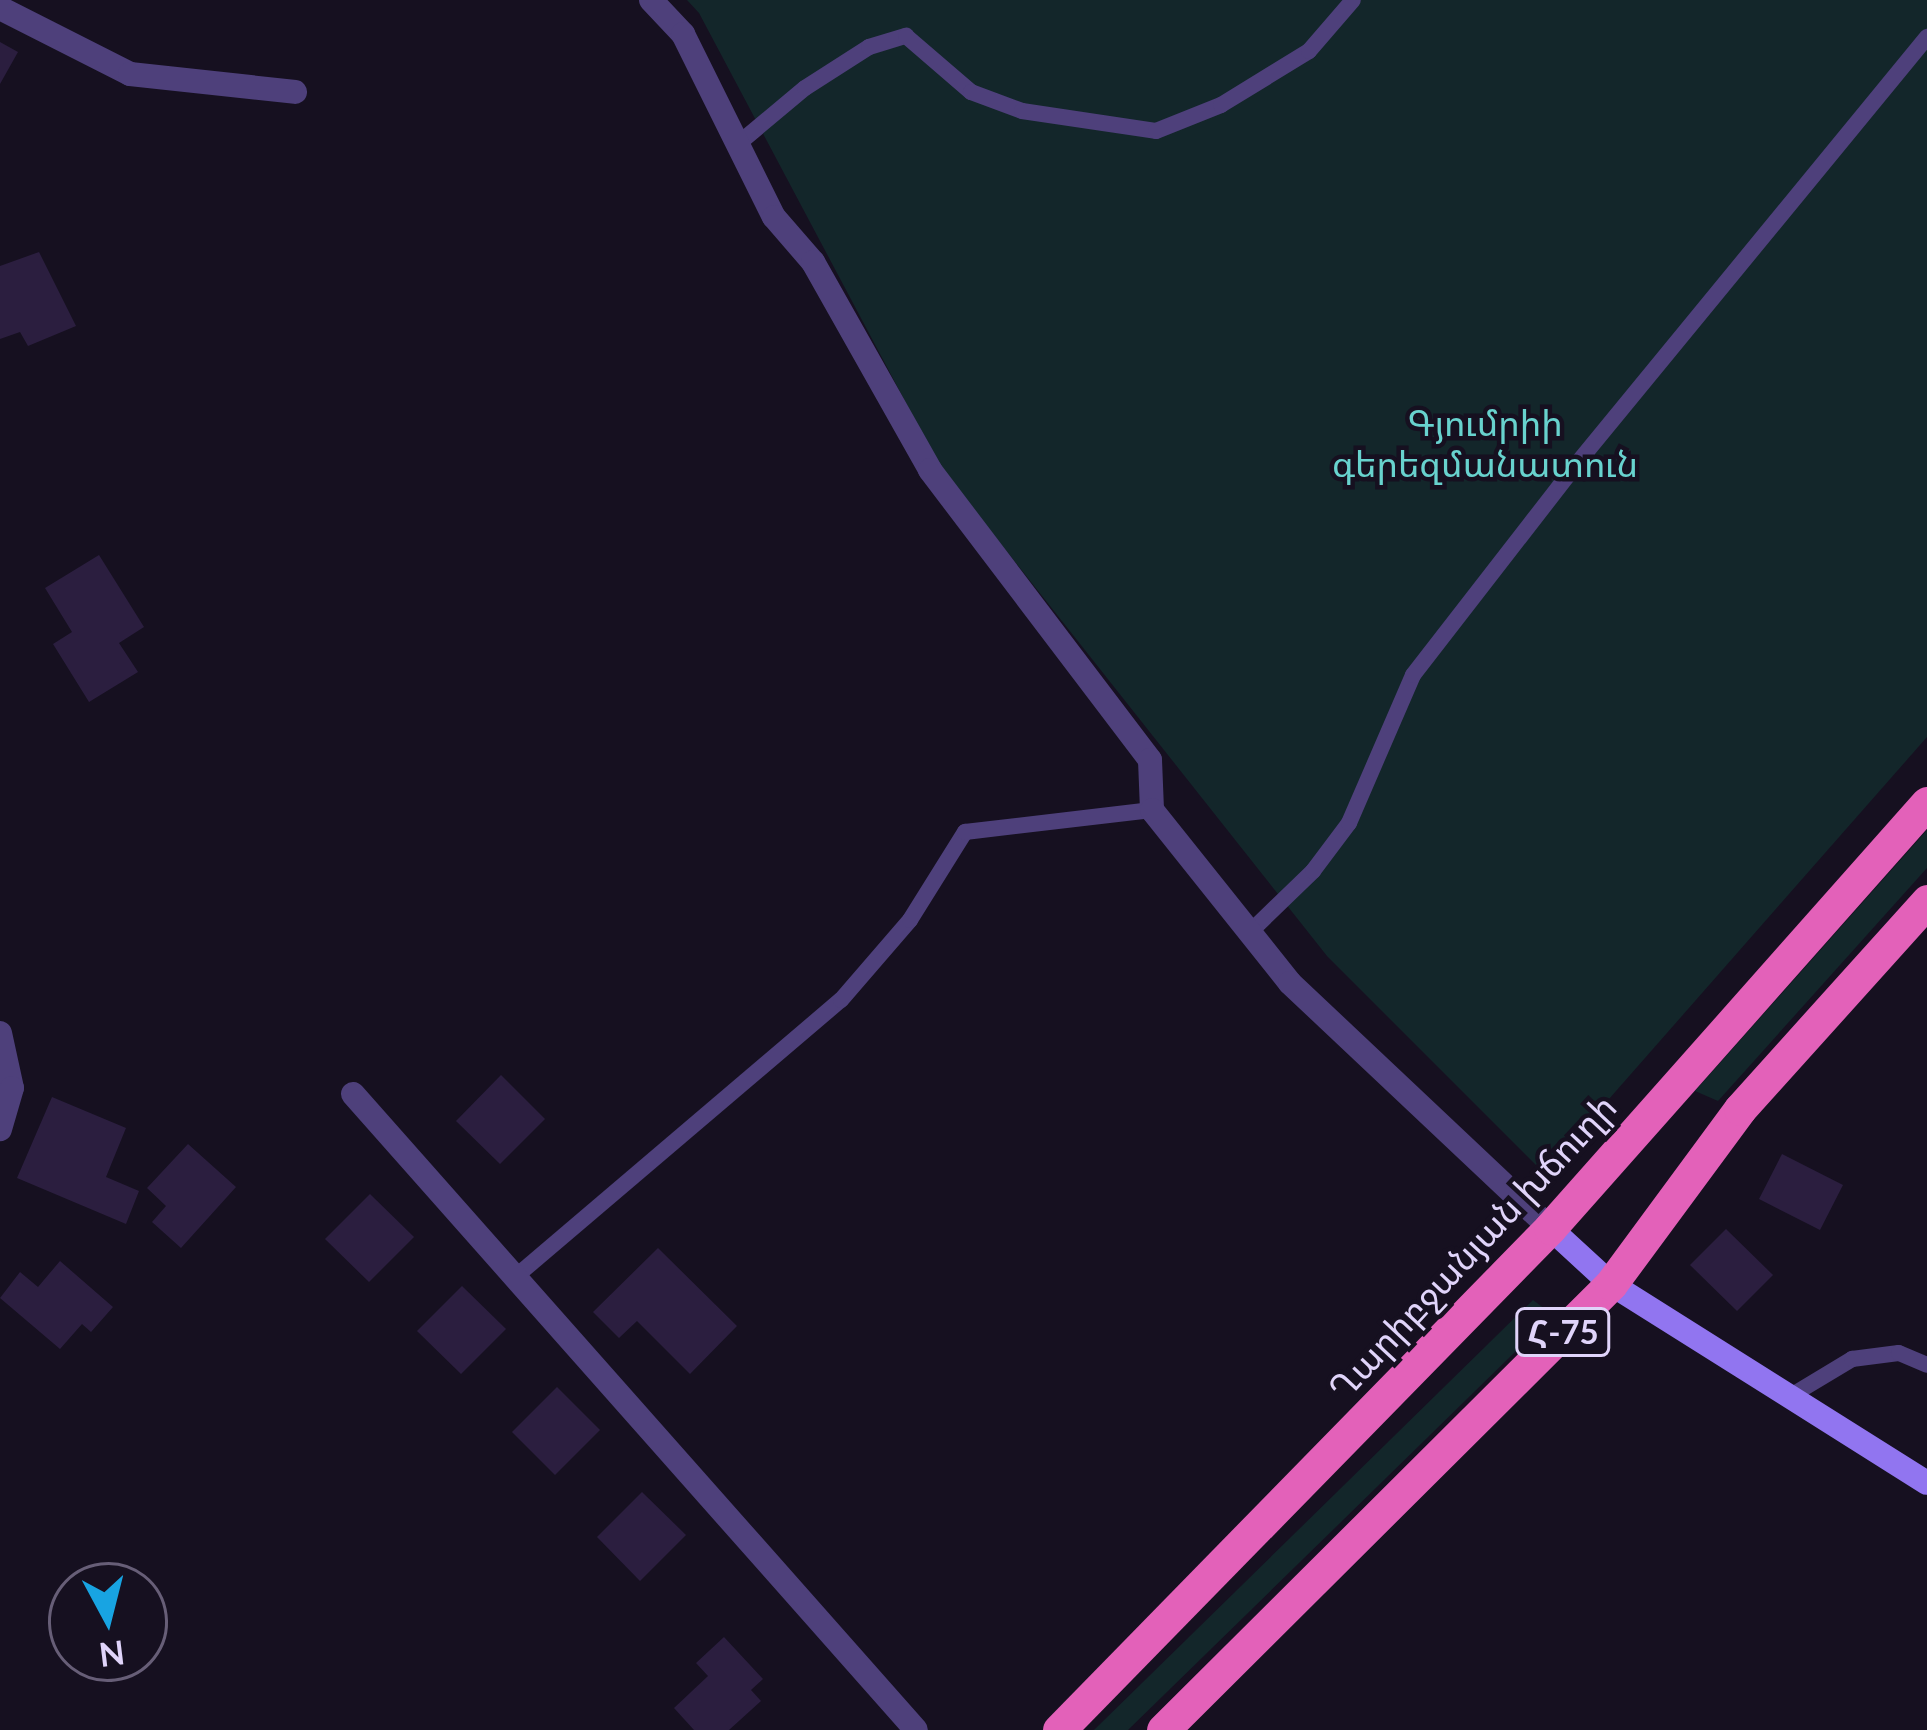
<!DOCTYPE html>
<html>
<head>
<meta charset="utf-8">
<style>
  body { margin:0 }
  #map { position:relative; width:1927px; height:1730px; overflow:hidden; background:#161020; font-family:Lato,"Noto Sans Armenian",sans-serif }
  div>[style] { position:absolute }
  .green>* { inset:0; background:#13262a }
  .building>* { inset:0; background:#2b1e3f }
  .service>* { height:16px; margin:-8px; padding:0 8px; transform-origin:8px; border-radius:8px; background:#4e407b }
  .minor>* { height:24px; margin:-12px; padding:0 12px; transform-origin:12px; border-radius:12px; background:#4e407b }
  .secondary>* { height:24px; margin:-12px; padding:0 12px; transform-origin:12px; border-radius:12px; background:#9175f0 }
  .trunk>* { height:33px; margin:-16.5px; padding:0 16.5px; transform-origin:16.5px; border-radius:16.5px; background:#e361b9 }
  span { translate:-50% -50%; white-space:nowrap; text-align:center; line-height:1.15; -webkit-text-stroke:9px #161020; paint-order:stroke }
  .shield-label span { padding:3px 9px; background:#161020; border:3px solid; border-radius:9px; -webkit-text-stroke-width:0 }
  .shield-label { font-size:33px; color:#e0d4fa; font-weight:700 }
  .park-label { font-size:36px; color:#68d2ce }
  .street-label { font-size:36px; color:#e0d4fa }
  .north { position:absolute; left:48px; top:1562px; width:120px; height:120px; box-sizing:border-box; background:#161020; border:3px solid #675e77; border-radius:50%; rotate:173deg; font-size:33px; font-weight:700; line-height:48px; text-align:center; color:#e0d4fa }
  .north::after { content:''; display:block; margin:auto; width:42px; height:54px; background:#18a4e2; clip-path:polygon(50% 0,100% 100%,50% 72%,0 100%) }
</style>
</head>
<body>
<div id="map">
  <div class="green">
    <i style="clip-path:polygon(687px 0,1927px 0,1927px 737px,1544px 1173px,1327px 956px,940px 467px,699px 13px)"></i>
    <i style="clip-path:polygon(1927px 830px,1927px 868px,1718px 1101px,1695px 1091px)"></i>
    <i style="clip-path:polygon(1533px 1300px,1553px 1315px,1128px 1730px,1094px 1730px)"></i>
  </div>
  <div class="building">
    <i style="clip-path:polygon(0 42px,18px 52px,0 84px)"></i>
    <i style="clip-path:polygon(39px 252px,76px 326px,28px 346px,20px 332px,0 339px,0 266px)"></i>
    <i style="clip-path:polygon(99px 555px,144px 627px,119px 643px,138px 672px,89px 702px,53px 644px,72px 632px,45px 588px)"></i>
    <i style="clip-path:polygon(501px 1075px,545px 1119px,500px 1164px,456px 1121px)"></i>
    <i style="clip-path:polygon(52px 1097px,126px 1128px,106px 1177px,139px 1191px,126px 1224px,17px 1178px)"></i>
    <i style="clip-path:polygon(188px 1144px,236px 1187px,181px 1248px,152px 1222px,166px 1206px,147px 1188px)"></i>
    <i style="clip-path:polygon(1782px 1154px,1843px 1185px,1820px 1230px,1759px 1199px)"></i>
    <i style="clip-path:polygon(370px 1194px,414px 1237px,369px 1282px,325px 1239px)"></i>
    <i style="clip-path:polygon(1726px 1229px,1773px 1275px,1737px 1311px,1690px 1265px)"></i>
    <i style="clip-path:polygon(658px 1248px,737px 1326px,690px 1374px,637px 1321px,619px 1338px,593px 1312px)"></i>
    <i style="clip-path:polygon(60px 1261px,113px 1307px,91px 1332px,82px 1324px,60px 1349px,0 1298px,20px 1272px,38px 1287px)"></i>
    <i style="clip-path:polygon(462px 1286px,506px 1329px,461px 1374px,417px 1331px)"></i>
    <i style="clip-path:polygon(557px 1387px,600px 1430px,555px 1475px,512px 1432px)"></i>
    <i style="clip-path:polygon(642px 1492px,686px 1535px,640px 1581px,597px 1537px)"></i>
    <i style="clip-path:polygon(724px 1637px,763px 1679px,751px 1690px,761px 1701px,729px 1730px,694px 1730px,674px 1708px,708px 1676px,696px 1663px)"></i>
  </div>
  <div class="service">
    <i style="left:738px;top:144px;width:87px;rotate:-39.9deg"></i>
    <i style="left:805px;top:88px;width:76px;rotate:-32.6deg"></i>
    <i style="left:869px;top:47px;width:39px;rotate:-17deg"></i>
    <i style="left:906px;top:36px;width:86px;rotate:40.7deg"></i>
    <i style="left:971px;top:92px;width:54px;rotate:20.4deg"></i>
    <i style="left:1022px;top:111px;width:135px;rotate:8.5deg"></i>
    <i style="left:1156px;top:131px;width:70px;rotate:-21.8deg"></i>
    <i style="left:1221px;top:105px;width:103px;rotate:-31.5deg"></i>
    <i style="left:1309px;top:51px;width:67px;rotate:-49.2deg"></i>
    <i style="left:1248px;top:934px;width:91px;rotate:-44.1deg"></i>
    <i style="left:1313px;top:871px;width:60px;rotate:-53.1deg"></i>
    <i style="left:1349px;top:823px;width:161px;rotate:-66.6deg"></i>
    <i style="left:1413px;top:675px;width:271px;rotate:-52.2deg"></i>
    <i style="left:1579px;top:461px;width:549px;rotate:-50.62deg"></i>
    <i style="left:514px;top:1278px;width:429px;rotate:-40.4deg"></i>
    <i style="left:841px;top:1000px;width:106px;rotate:-49.2deg"></i>
    <i style="left:910px;top:920px;width:104px;rotate:-58deg"></i>
    <i style="left:965px;top:832px;width:188px;rotate:-6.7deg"></i>
    <i style="left:1789px;top:1397px;width:74px;rotate:-31.1deg"></i>
    <i style="left:1852px;top:1359px;width:47px;rotate:-7.3deg"></i>
    <i style="left:1899px;top:1353px;width:30px;rotate:23deg"></i>
  </div>
  <div class="minor">
    <i style="left:651px;top:0;width:47px;rotate:46.7deg"></i>
    <i style="left:683px;top:34px;width:204px;rotate:63.6deg"></i>
    <i style="left:774px;top:217px;width:60px;rotate:49.1deg"></i>
    <i style="left:813px;top:262px;width:239px;rotate:60.6deg"></i>
    <i style="left:930px;top:470px;width:364px;rotate:52.8deg"></i>
    <i style="left:1150px;top:760px;width:50px;rotate:87.7deg"></i>
    <i style="left:1152px;top:810px;width:221px;rotate:51.4deg"></i>
    <i style="left:1290px;top:983px;width:357px;rotate:43.3deg"></i>
    <i style="left:0;top:8px;width:146px;rotate:26.9deg"></i>
    <i style="left:130px;top:74px;width:166px;rotate:6.2deg"></i>
    <i style="left:0;top:1033px;width:56px;rotate:77.7deg"></i>
    <i style="left:12px;top:1088px;width:43px;rotate:106.3deg"></i>
    <i style="left:353px;top:1094px;width:849px;rotate:48.48deg"></i>
  </div>
  <div class="secondary">
    <i style="left:1550px;top:1228px;width:83px;rotate:42.6deg"></i>
    <i style="left:1611px;top:1284px;width:373px;rotate:32.2deg"></i>
  </div>
  <div class="trunk">
    <i style="left:1059px;top:1730px;width:702px;rotate:-45.63deg"></i>
    <i style="left:1550px;top:1228px;width:568px;rotate:-48.43deg"></i>
    <i style="left:1163px;top:1730px;width:632px;rotate:-44.87deg"></i>
    <i style="left:1611px;top:1284px;width:217px;rotate:-53.6deg"></i>
    <i style="left:1740px;top:1109px;width:280px;rotate:-48deg"></i>
  </div>
  <div class="shield-label">
    <span style="left:1563px;top:1332px">Հ-75</span>
  </div>
  <div class="park-label">
    <span style="left:1485px;top:443px">Գյումրիի<br>գերեզմանատուն</span>
  </div>
  <div class="street-label">
    <span style="left:1472px;top:1247px;rotate:-47deg">Ղարիբջանյան խճուղի</span>
  </div>
  <div class="north">N</div>
</div>
</body>
</html>
